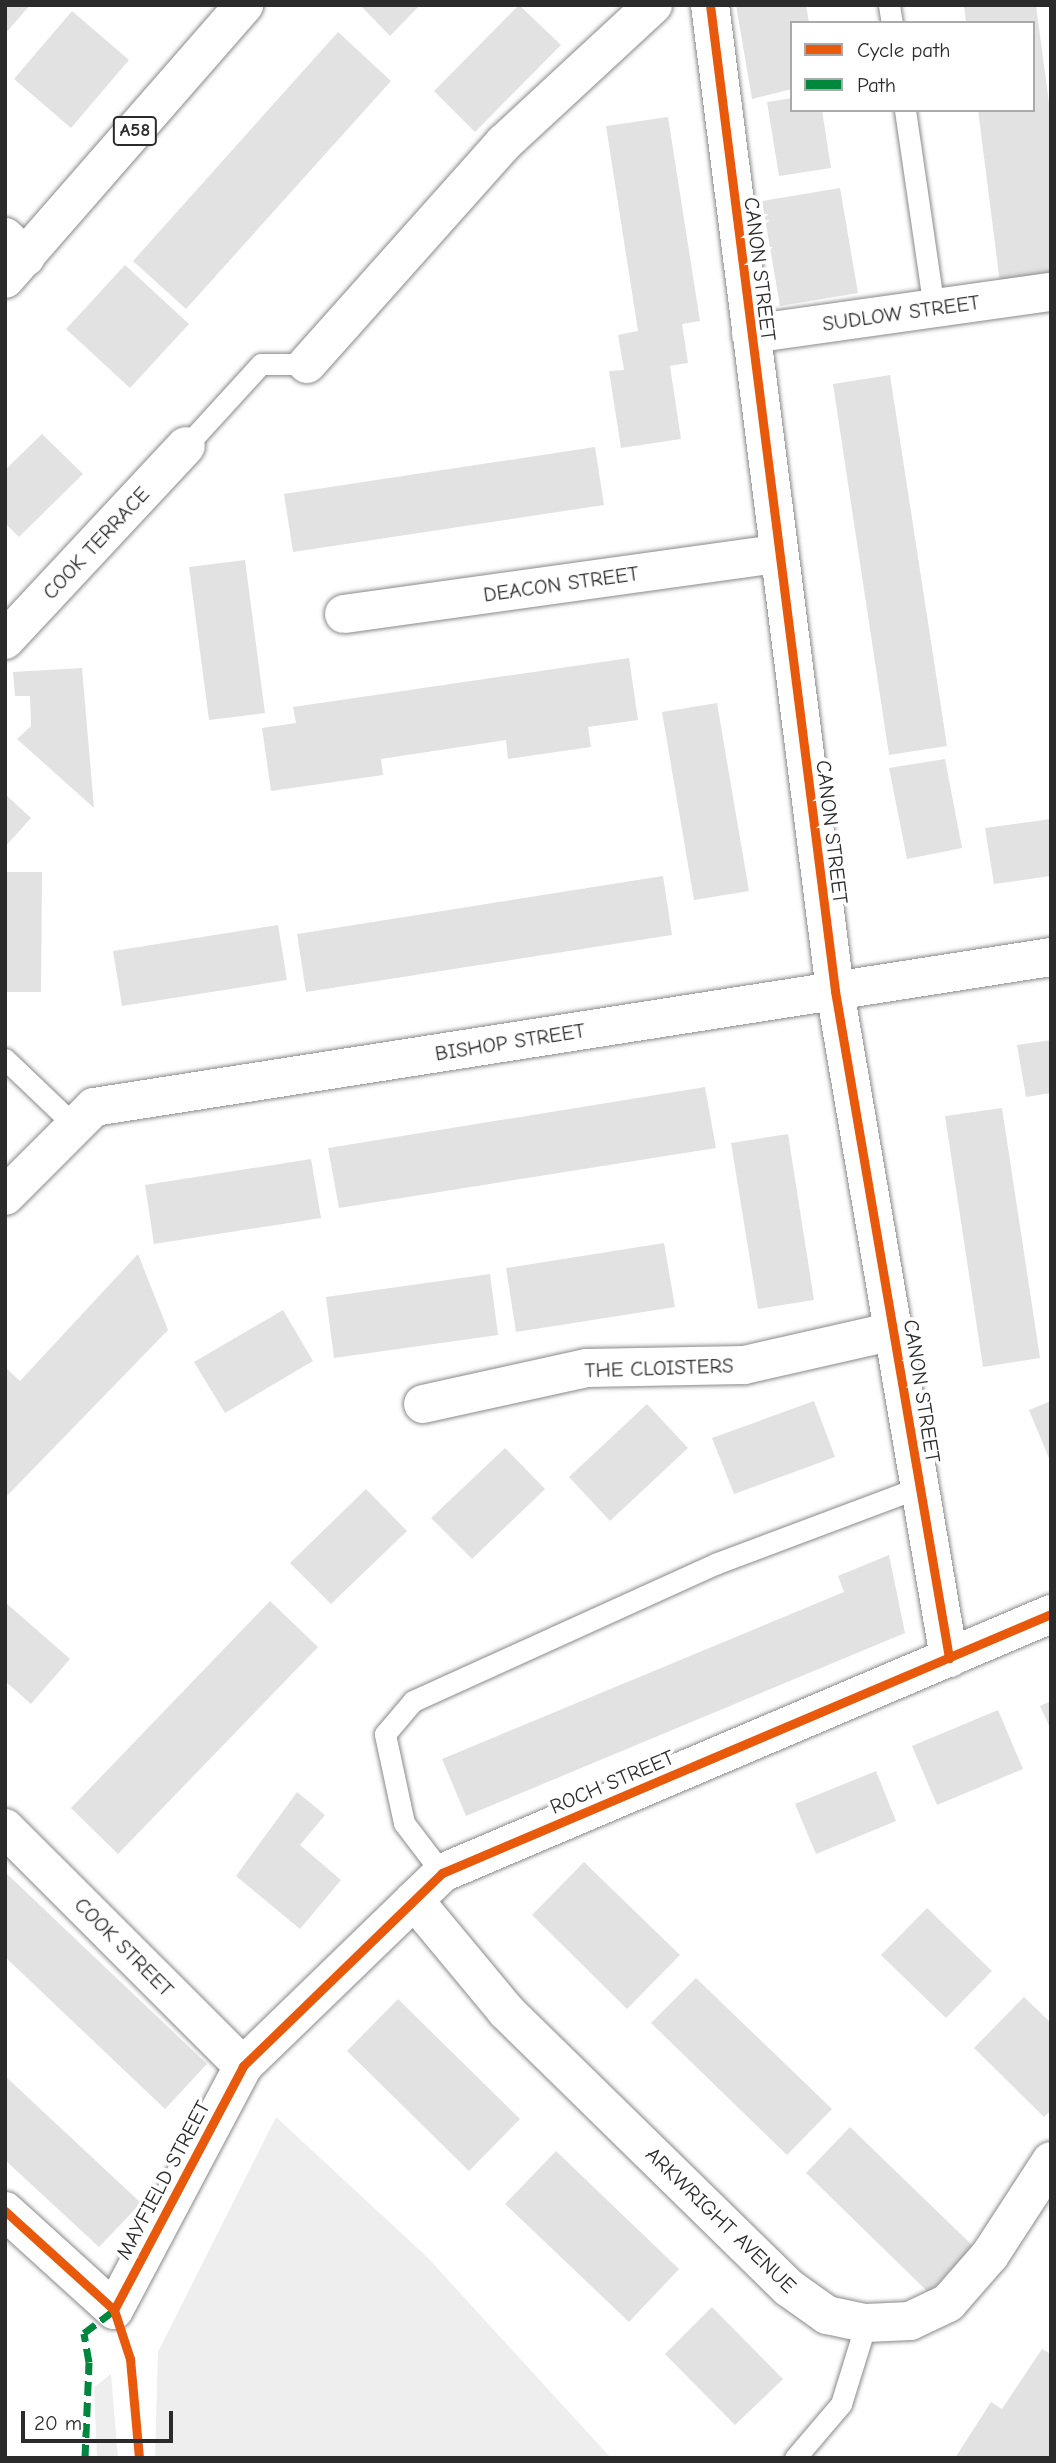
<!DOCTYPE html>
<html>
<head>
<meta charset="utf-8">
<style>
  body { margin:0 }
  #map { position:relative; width:1056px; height:2463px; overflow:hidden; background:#fff; font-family:"Comic Neue",sans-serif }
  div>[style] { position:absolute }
  .built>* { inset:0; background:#eee }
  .building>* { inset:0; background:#e2e2e2 }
  .roads { filter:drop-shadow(0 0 2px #8a8a8a) drop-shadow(0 0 2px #8a8a8a) }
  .lane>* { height:21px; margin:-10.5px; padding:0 10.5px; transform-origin:10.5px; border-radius:10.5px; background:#fff }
  .street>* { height:38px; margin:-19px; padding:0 19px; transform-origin:19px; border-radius:19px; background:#fff }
  .highway>* { height:38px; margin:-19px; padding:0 19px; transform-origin:19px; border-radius:19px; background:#fff }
  .quiet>* { height:7px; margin-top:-3.5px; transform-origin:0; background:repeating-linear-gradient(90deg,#00873e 0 14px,transparent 0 21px) }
  .cycleway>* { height:9px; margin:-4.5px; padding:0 4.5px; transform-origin:4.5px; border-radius:4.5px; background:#e8590c }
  span { translate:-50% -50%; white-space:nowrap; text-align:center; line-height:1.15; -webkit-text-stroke:7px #fff; paint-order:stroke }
  .shield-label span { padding:2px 5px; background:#fff; border:2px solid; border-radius:5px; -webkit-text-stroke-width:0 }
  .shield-label { font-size:19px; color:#2b2b2b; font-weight:700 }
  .street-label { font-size:21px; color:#2b2b2b }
  .frame { position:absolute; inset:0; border:7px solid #2b2b2b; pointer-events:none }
  .legend { position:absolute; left:790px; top:21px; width:245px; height:91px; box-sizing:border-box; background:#fff; border:2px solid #aaa; margin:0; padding:9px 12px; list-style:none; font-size:21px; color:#2b2b2b }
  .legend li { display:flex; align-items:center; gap:14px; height:35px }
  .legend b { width:35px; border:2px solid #aaa }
  .scale { position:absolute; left:21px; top:2411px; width:152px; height:32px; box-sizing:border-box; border:4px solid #2b2b2b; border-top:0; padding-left:9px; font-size:21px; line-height:24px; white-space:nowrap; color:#2b2b2b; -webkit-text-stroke:5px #fff; paint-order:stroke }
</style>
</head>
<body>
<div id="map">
  <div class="built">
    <i style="clip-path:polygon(276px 2117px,427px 2257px,611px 2458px,155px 2458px,158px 2352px)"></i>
    <i style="clip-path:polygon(111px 2374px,118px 2458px,97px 2458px,94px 2387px)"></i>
  </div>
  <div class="building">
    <i style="clip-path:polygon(5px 5px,30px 5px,5px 34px)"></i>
    <i style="clip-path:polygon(360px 5px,420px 5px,390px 36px)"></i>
    <i style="clip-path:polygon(519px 5px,561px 45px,475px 132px,434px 91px)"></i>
    <i style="clip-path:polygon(736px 5px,806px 5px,809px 23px,792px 23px,792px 89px,752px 99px)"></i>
    <i style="clip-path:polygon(964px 5px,1036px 5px,1051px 118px,1051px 276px,1000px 283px,978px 110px,1033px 110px,1033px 23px,966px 23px)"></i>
    <i style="clip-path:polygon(72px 11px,129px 60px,71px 128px,14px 79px)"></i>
    <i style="clip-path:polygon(338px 32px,391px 81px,186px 309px,133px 261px)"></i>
    <i style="clip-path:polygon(792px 98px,792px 110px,822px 110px,831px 168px,779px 176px,767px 102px)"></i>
    <i style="clip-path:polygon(668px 117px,700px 321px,682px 324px,688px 363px,670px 366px,681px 439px,621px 448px,609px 371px,624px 370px,618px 335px,638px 331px,606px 126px)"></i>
    <i style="clip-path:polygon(840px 188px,858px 293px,780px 306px,762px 201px)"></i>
    <i style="clip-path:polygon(125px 265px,189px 324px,130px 388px,66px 329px)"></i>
    <i style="clip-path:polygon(890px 375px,947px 746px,889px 755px,833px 384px)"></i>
    <i style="clip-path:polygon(42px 434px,83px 474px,19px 537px,5px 523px,5px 470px)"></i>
    <i style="clip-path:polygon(595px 447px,604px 505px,293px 552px,284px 494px)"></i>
    <i style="clip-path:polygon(245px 560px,265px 713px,209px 720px,189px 567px)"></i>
    <i style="clip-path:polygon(629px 658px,638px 720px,588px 727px,591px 747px,508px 759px,506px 740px,381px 759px,383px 775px,271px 791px,262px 728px,296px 723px,293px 707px)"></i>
    <i style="clip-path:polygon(82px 668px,94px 808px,17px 739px,31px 726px,30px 696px,15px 696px,13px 672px)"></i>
    <i style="clip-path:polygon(717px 703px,749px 891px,694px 900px,662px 712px)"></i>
    <i style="clip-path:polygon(945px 759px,962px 848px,907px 859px,889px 768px)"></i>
    <i style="clip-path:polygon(5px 794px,31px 818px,5px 847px)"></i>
    <i style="clip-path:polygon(1051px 819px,1051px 876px,994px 884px,985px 828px)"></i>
    <i style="clip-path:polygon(5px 872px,42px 872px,41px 992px,5px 992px)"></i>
    <i style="clip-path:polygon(663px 876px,672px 935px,306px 992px,297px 934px)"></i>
    <i style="clip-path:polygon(278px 925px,287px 980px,122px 1006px,113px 951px)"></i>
    <i style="clip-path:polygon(1051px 1040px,1051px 1093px,1026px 1097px,1017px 1045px)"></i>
    <i style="clip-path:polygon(705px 1087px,716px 1148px,339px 1208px,328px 1148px)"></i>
    <i style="clip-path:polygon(1002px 1108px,1040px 1358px,983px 1367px,945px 1116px)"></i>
    <i style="clip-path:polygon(788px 1134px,814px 1300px,758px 1309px,731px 1143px)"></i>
    <i style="clip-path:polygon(311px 1159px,321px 1218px,154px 1244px,145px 1185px)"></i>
    <i style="clip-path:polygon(664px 1243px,675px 1307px,516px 1332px,506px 1268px)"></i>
    <i style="clip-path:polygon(138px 1254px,168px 1330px,5px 1498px,5px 1367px,20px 1381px)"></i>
    <i style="clip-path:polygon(490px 1274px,498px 1335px,334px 1358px,326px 1297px)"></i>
    <i style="clip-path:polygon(283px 1310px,313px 1361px,225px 1413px,194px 1362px)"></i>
    <i style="clip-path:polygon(814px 1401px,835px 1457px,734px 1494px,712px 1438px)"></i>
    <i style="clip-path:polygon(1051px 1401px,1051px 1463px,1029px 1410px)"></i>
    <i style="clip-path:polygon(647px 1404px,688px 1448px,610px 1521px,569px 1477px)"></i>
    <i style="clip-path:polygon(505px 1448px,545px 1489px,472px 1559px,431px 1518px)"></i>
    <i style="clip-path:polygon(366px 1489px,407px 1531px,331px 1604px,290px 1563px)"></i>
    <i style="clip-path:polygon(889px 1555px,905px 1633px,466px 1816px,442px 1759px,844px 1592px,838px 1576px)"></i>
    <i style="clip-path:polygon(270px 1601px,318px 1647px,118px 1854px,71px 1808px)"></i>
    <i style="clip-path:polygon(5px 1602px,70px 1659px,31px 1704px,5px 1681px)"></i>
    <i style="clip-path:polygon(1051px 1701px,1051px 1730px,1040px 1706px)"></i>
    <i style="clip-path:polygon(998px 1710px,1023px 1769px,937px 1805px,912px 1746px)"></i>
    <i style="clip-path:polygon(876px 1771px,896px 1821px,816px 1854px,795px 1804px)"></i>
    <i style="clip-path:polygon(297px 1792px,325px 1815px,300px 1845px,341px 1880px,300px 1929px,236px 1876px)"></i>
    <i style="clip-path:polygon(584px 1862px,680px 1955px,627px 2009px,532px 1915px)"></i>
    <i style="clip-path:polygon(5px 1872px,207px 2064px,165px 2109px,5px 1957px)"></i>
    <i style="clip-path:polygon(927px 1908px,992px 1971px,946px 2018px,881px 1955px)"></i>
    <i style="clip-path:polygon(696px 1978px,832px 2109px,787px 2155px,651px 2023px)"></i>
    <i style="clip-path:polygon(1024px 1997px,1051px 2023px,1051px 2110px,1044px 2117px,974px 2048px)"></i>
    <i style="clip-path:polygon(398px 1999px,520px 2119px,469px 2171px,347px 2051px)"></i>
    <i style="clip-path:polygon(5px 2076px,141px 2203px,99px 2247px,5px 2160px)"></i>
    <i style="clip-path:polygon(850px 2127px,973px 2246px,929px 2293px,806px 2173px)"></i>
    <i style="clip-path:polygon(556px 2151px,679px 2269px,629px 2322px,505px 2204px)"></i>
    <i style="clip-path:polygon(712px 2307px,783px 2379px,735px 2425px,665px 2354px)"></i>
    <i style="clip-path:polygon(1042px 2349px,1051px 2354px,1051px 2458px,955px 2458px,991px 2402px,1002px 2409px)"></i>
  </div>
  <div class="roads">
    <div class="lane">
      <i style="left:889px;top:5px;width:18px;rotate:81deg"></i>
      <i style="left:905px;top:110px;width:201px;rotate:81.7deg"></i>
      <i style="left:186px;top:446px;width:111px;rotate:-47.6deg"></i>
      <i style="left:261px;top:364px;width:46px"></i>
      <i style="left:5px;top:1059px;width:97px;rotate:43.7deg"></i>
      <i style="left:442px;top:1873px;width:63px;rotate:-127.2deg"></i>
      <i style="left:404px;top:1823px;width:91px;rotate:-102.1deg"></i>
      <i style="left:385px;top:1734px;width:43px;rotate:-49.7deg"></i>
      <i style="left:413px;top:1701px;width:332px;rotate:-24.4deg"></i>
      <i style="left:715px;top:1564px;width:219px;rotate:-20.6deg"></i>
      <i style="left:795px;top:2458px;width:71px;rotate:-49.6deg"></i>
      <i style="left:841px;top:2404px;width:85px;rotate:-72.8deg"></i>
    </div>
    <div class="street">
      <i style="left:710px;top:5px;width:994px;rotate:82.77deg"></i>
      <i style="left:835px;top:991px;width:677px;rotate:80.3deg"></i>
      <i style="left:5px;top:237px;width:29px;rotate:44deg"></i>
      <i style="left:751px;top:334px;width:303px;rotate:-8deg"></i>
      <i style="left:307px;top:364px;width:296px;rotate:-48.3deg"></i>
      <i style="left:504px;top:143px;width:203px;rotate:-42.8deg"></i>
      <i style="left:344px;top:614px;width:438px;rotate:-7.9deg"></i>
      <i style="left:5px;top:640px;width:265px;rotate:-47deg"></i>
      <i style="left:5px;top:1196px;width:126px;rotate:-45deg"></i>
      <i style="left:94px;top:1107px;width:969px;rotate:-8.91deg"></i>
      <i style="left:423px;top:1404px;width:168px;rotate:-12.4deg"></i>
      <i style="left:587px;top:1368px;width:157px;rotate:-1.1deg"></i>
      <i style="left:744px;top:1365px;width:154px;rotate:-12.8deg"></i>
      <i style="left:5px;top:1828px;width:337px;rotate:45deg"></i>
      <i style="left:414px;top:1900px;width:144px;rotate:50.3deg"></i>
      <i style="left:506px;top:2011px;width:396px;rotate:44.4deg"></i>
      <i style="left:789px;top:2288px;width:47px;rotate:35.4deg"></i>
      <i style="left:827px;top:2315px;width:40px;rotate:12deg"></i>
      <i style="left:866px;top:2323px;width:44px;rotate:-2.6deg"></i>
      <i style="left:910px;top:2321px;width:42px;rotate:-25.3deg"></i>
      <i style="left:948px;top:2303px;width:64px;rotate:-48.8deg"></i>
      <i style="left:990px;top:2255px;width:112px;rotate:-57deg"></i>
      <i style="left:5px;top:2211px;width:147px;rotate:42.2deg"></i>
      <i style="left:114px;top:2310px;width:276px;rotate:-62.1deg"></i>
      <i style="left:243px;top:2066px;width:277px;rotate:-44.1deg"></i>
      <i style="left:442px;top:1873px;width:662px;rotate:-23.04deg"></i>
    </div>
    <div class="highway">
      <i style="left:5px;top:279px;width:364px;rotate:-48.9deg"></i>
    </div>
  </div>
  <div class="quiet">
    <i style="left:85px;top:2458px;width:96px;rotate:-87.6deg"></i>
    <i style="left:89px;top:2362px;width:29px;rotate:-100deg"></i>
    <i style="left:84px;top:2333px;width:38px;rotate:-37deg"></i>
  </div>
  <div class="cycleway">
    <i style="left:710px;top:5px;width:994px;rotate:82.77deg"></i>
    <i style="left:835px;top:991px;width:677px;rotate:80.3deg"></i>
    <i style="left:5px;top:2211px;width:147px;rotate:42.2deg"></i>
    <i style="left:114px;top:2310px;width:276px;rotate:-62.1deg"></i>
    <i style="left:243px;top:2066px;width:277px;rotate:-44.1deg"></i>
    <i style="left:442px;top:1873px;width:662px;rotate:-23.04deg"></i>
    <i style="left:114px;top:2310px;width:52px;rotate:71.9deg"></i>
    <i style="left:130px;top:2359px;width:99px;rotate:84.8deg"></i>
  </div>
  <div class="shield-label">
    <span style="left:135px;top:131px">A58</span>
  </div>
  <div class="street-label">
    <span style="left:760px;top:269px;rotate:83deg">CANON STREET</span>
    <span style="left:901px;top:313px;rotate:-8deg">SUDLOW STREET</span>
    <span style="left:96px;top:543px;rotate:-47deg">COOK TERRACE</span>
    <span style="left:561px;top:584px;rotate:-8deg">DEACON STREET</span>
    <span style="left:832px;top:832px;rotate:83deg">CANON STREET</span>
    <span style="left:510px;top:1042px;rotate:-9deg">BISHOP STREET</span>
    <span style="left:659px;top:1368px;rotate:-2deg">THE CLOISTERS</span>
    <span style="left:922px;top:1391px;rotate:81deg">CANON STREET</span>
    <span style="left:612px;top:1782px;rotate:-23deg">ROCH STREET</span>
    <span style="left:124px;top:1947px;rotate:45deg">COOK STREET</span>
    <span style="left:163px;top:2180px;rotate:-62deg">MAYFIELD STREET</span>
    <span style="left:721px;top:2220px;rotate:44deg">ARKWRIGHT AVENUE</span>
  </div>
  <div class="frame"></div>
  <ul class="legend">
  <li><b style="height:9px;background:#e8590c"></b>Cycle path</li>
  <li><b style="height:9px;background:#00873e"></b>Path</li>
  </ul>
  <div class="scale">20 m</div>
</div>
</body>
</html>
